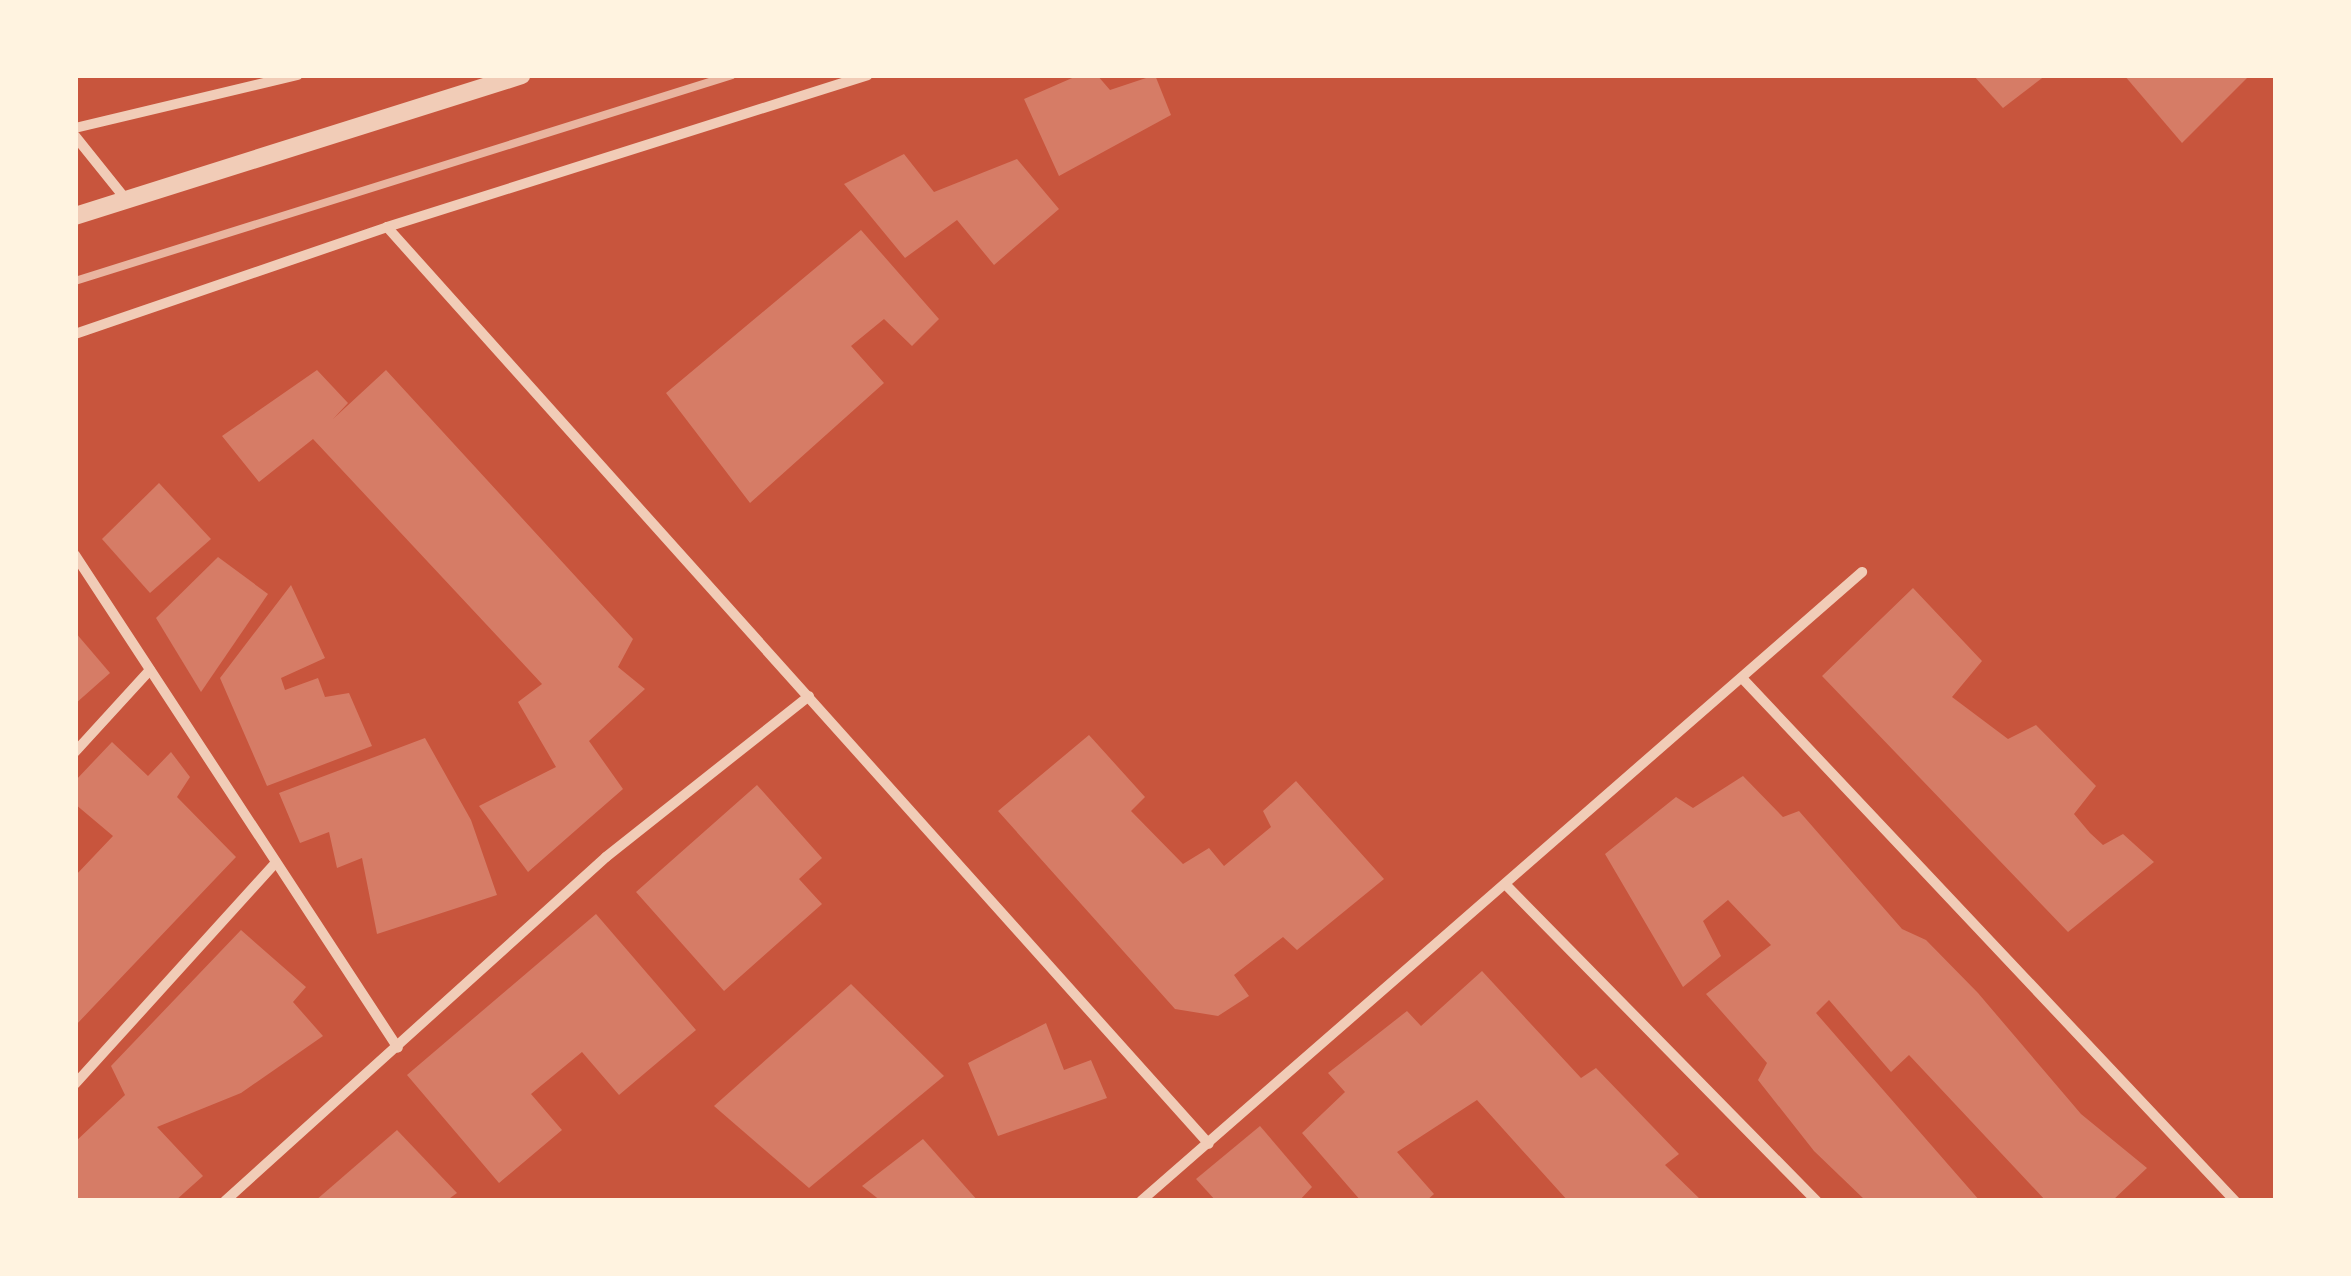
<!DOCTYPE html>
<html>
<head>
<meta charset="utf-8">
<style>
  body { margin:0 }
  #map { position:relative; width:2351px; height:1276px; overflow:hidden; background:#c8553d; font-family:"Times New Roman",serif }
  div>[style] { position:absolute }
  .building>* { inset:0; background:#d67c66 }
  .minor>* { height:10px; margin:-5px; padding:0 5px; transform-origin:5px; border-radius:5px; background:#f1ccb7 }
  .tertiary>* { height:18px; margin:-9px; padding:0 9px; transform-origin:9px; border-radius:9px; background:#f1ccb7 }
  .rail>* { height:8px; margin:-4px; padding:0 4px; transform-origin:4px; border-radius:4px; background:#e9b49f }
  span { translate:-50% -50%; white-space:nowrap; text-align:center; line-height:1.15; -webkit-text-stroke:9px #fff3e0; paint-order:stroke }
  .frame { position:absolute; inset:0; border:78px solid #fff3e0; pointer-events:none }
</style>
</head>
<body>
<div id="map">
  <div class="building">
    <i style="clip-path:polygon(1079px 75px,1097px 75px,1110px 90px,1155px 75px,1171px 115px,1059px 176px,1024px 99px)"></i>
    <i style="clip-path:polygon(1973px 75px,2046px 75px,2003px 108px)"></i>
    <i style="clip-path:polygon(2124px 75px,2250px 75px,2182px 143px)"></i>
    <i style="clip-path:polygon(904px 154px,934px 192px,1017px 159px,1059px 209px,994px 265px,957px 220px,905px 258px,844px 184px)"></i>
    <i style="clip-path:polygon(861px 230px,939px 319px,912px 346px,884px 319px,851px 346px,884px 383px,750px 503px,666px 393px)"></i>
    <i style="clip-path:polygon(317px 370px,348px 403px,333px 419px,386px 370px,633px 639px,618px 667px,645px 689px,589px 741px,623px 789px,528px 872px,479px 806px,556px 767px,518px 702px,542px 684px,313px 439px,259px 482px,222px 436px)"></i>
    <i style="clip-path:polygon(159px 483px,211px 539px,150px 593px,102px 539px)"></i>
    <i style="clip-path:polygon(218px 557px,268px 594px,201px 692px,156px 618px)"></i>
    <i style="clip-path:polygon(291px 585px,325px 658px,281px 678px,285px 690px,318px 678px,325px 697px,349px 693px,372px 746px,267px 786px,220px 678px)"></i>
    <i style="clip-path:polygon(1913px 588px,1982px 661px,1952px 697px,2008px 739px,2036px 725px,2096px 786px,2074px 814px,2090px 833px,2103px 845px,2123px 834px,2154px 862px,2068px 932px,1822px 676px)"></i>
    <i style="clip-path:polygon(75px 632px,110px 673px,75px 704px)"></i>
    <i style="clip-path:polygon(1089px 735px,1145px 797px,1131px 811px,1183px 864px,1209px 848px,1224px 866px,1271px 827px,1263px 811px,1296px 781px,1384px 879px,1297px 950px,1283px 937px,1234px 975px,1249px 996px,1218px 1016px,1175px 1009px,998px 811px)"></i>
    <i style="clip-path:polygon(425px 738px,471px 820px,497px 895px,377px 934px,362px 858px,337px 868px,329px 832px,300px 843px,279px 793px)"></i>
    <i style="clip-path:polygon(112px 742px,148px 776px,171px 752px,190px 777px,177px 797px,236px 857px,75px 1026px,75px 876px,113px 836px,75px 804px,75px 781px)"></i>
    <i style="clip-path:polygon(1743px 776px,1783px 817px,1799px 811px,1902px 929px,1926px 940px,1978px 993px,2081px 1114px,2147px 1168px,2112px 1201px,2046px 1201px,1909px 1055px,1891px 1072px,1829px 1000px,1816px 1013px,1980px 1201px,1866px 1201px,1814px 1151px,1758px 1080px,1767px 1063px,1706px 994px,1771px 945px,1728px 900px,1703px 921px,1721px 956px,1683px 987px,1605px 854px,1676px 797px,1693px 808px)"></i>
    <i style="clip-path:polygon(757px 785px,822px 858px,799px 879px,822px 904px,724px 991px,636px 892px)"></i>
    <i style="clip-path:polygon(596px 914px,696px 1030px,619px 1095px,582px 1052px,531px 1094px,562px 1130px,499px 1183px,407px 1075px)"></i>
    <i style="clip-path:polygon(241px 930px,306px 987px,293px 1002px,323px 1036px,241px 1093px,157px 1127px,203px 1176px,175px 1201px,75px 1201px,75px 1142px,125px 1095px,111px 1066px)"></i>
    <i style="clip-path:polygon(1482px 971px,1581px 1078px,1596px 1068px,1679px 1154px,1665px 1165px,1702px 1201px,1568px 1201px,1477px 1100px,1397px 1152px,1434px 1194px,1426px 1201px,1361px 1201px,1302px 1133px,1345px 1092px,1328px 1073px,1407px 1011px,1421px 1026px)"></i>
    <i style="clip-path:polygon(851px 984px,944px 1076px,809px 1188px,714px 1106px)"></i>
    <i style="clip-path:polygon(1046px 1023px,1064px 1070px,1091px 1060px,1107px 1098px,998px 1136px,968px 1063px)"></i>
    <i style="clip-path:polygon(1260px 1126px,1312px 1187px,1299px 1201px,1216px 1201px,1196px 1179px)"></i>
    <i style="clip-path:polygon(397px 1130px,457px 1193px,446px 1201px,315px 1201px)"></i>
    <i style="clip-path:polygon(923px 1139px,978px 1201px,881px 1201px,862px 1186px)"></i>
  </div>
  <div class="minor">
    <i style="left:75px;top:128px;width:229px;rotate:-13.4deg"></i>
    <i style="left:75px;top:136px;width:78px;rotate:51.2deg"></i>
    <i style="left:387px;top:227px;width:1231px;rotate:48.13deg"></i>
    <i style="left:75px;top:334px;width:330px;rotate:-18.9deg"></i>
    <i style="left:387px;top:227px;width:504px;rotate:-17.54deg"></i>
    <i style="left:75px;top:555px;width:589px;rotate:56.77deg"></i>
    <i style="left:1742px;top:678px;width:719px;rotate:46.69deg"></i>
    <i style="left:75px;top:752px;width:111px;rotate:-47.6deg"></i>
    <i style="left:1508px;top:887px;width:441px;rotate:45.5deg"></i>
    <i style="left:75px;top:1084px;width:299px;rotate:-47.8deg"></i>
    <i style="left:225px;top:1201px;width:513px;rotate:-42.08deg"></i>
    <i style="left:606px;top:857px;width:259px;rotate:-38.4deg"></i>
    <i style="left:1141px;top:1201px;width:957px;rotate:-41.1deg"></i>
  </div>
  <div class="tertiary">
    <i style="left:75px;top:216px;width:468px;rotate:-17.5deg"></i>
  </div>
  <div class="rail">
    <i style="left:75px;top:281px;width:689px;rotate:-17.41deg"></i>
  </div>
  <div class="frame"></div>
</div>
</body>
</html>
